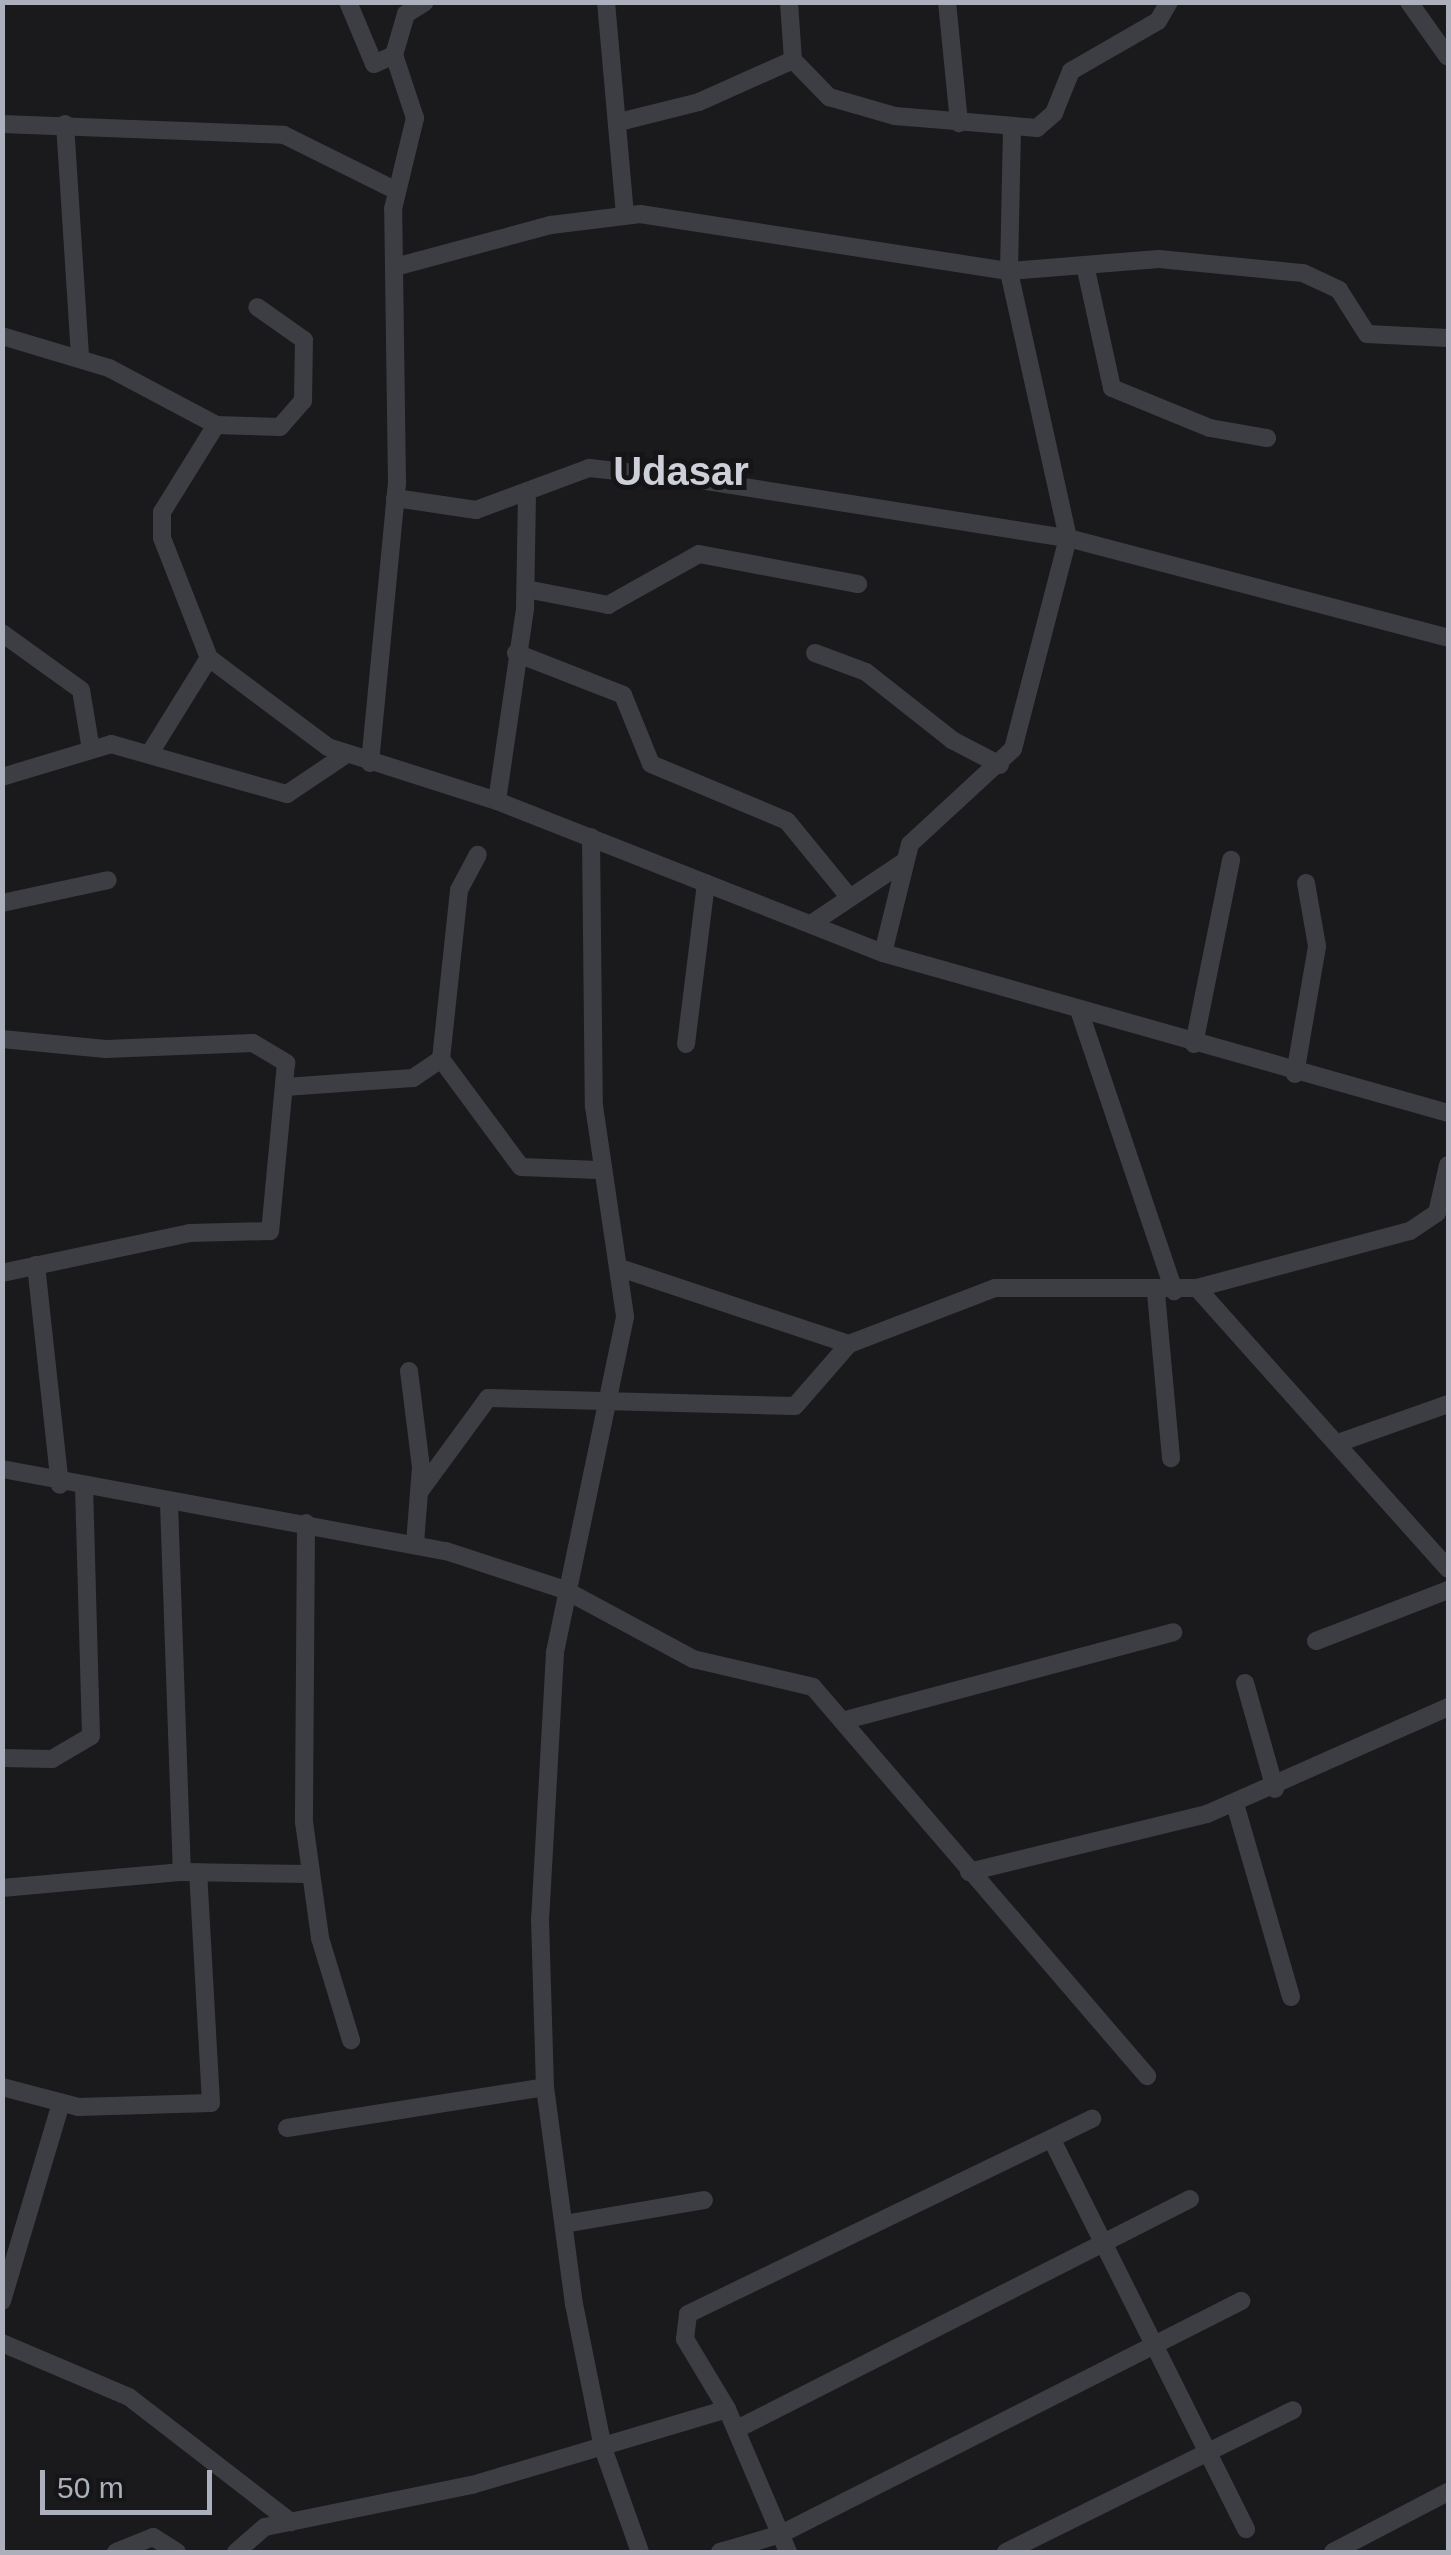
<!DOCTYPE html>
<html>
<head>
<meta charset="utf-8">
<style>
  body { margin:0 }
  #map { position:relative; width:1451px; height:2555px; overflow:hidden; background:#1a1a1d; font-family:Arial,sans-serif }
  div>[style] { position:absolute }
  .minor>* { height:18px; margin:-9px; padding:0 9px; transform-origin:9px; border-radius:9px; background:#3d3d44 }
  span { translate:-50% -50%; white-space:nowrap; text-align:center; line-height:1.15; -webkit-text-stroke:10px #151518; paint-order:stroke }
  .quarter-label { font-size:40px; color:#cdcfd9; font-weight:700 }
  .frame { position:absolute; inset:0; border:5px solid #acb0bd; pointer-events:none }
  .scale { position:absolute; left:40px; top:2470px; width:172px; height:45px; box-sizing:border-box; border:5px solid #acb0bd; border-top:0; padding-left:12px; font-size:30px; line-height:35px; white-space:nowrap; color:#acb0bd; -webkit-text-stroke:8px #151518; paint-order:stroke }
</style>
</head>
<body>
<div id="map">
  <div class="minor">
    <i style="left:348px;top:2px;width:67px;rotate:67.2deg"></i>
    <i style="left:374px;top:64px;width:22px;rotate:-24deg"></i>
    <i style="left:394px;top:55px;width:43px;rotate:-73.7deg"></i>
    <i style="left:406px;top:14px;width:22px;rotate:-32deg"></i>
    <i style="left:606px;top:2px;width:213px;rotate:84.9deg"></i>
    <i style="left:789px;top:2px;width:58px;rotate:86.1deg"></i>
    <i style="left:793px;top:60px;width:52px;rotate:45.8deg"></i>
    <i style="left:829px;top:97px;width:69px;rotate:16.1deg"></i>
    <i style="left:895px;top:116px;width:143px;rotate:4.8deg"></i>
    <i style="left:1037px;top:128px;width:23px;rotate:-41deg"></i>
    <i style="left:1054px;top:113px;width:45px;rotate:-68deg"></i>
    <i style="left:1071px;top:71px;width:100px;rotate:-29.9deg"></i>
    <i style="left:1158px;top:21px;width:22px;rotate:-60deg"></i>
    <i style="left:947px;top:2px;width:122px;rotate:84.3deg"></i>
    <i style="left:1409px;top:2px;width:67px;rotate:54.7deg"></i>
    <i style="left:623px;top:121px;width:78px;rotate:-14deg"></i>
    <i style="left:699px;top:102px;width:103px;rotate:-24.1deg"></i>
    <i style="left:2px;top:124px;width:282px;rotate:2.2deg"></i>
    <i style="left:284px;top:135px;width:126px;rotate:26.4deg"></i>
    <i style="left:65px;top:124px;width:233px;rotate:86.3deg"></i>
    <i style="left:1085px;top:265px;width:126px;rotate:77.6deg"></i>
    <i style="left:1112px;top:388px;width:106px;rotate:22.2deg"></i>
    <i style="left:1210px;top:428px;width:58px;rotate:10deg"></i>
    <i style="left:395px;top:267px;width:162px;rotate:-15.1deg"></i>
    <i style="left:551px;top:225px;width:90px;rotate:-7deg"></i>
    <i style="left:640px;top:214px;width:373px;rotate:8.8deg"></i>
    <i style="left:1009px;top:271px;width:150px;rotate:-4.6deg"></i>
    <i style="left:1159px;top:259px;width:145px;rotate:5.6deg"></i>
    <i style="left:1303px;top:273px;width:40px;rotate:25deg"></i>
    <i style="left:1339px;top:290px;width:52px;rotate:57.5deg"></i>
    <i style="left:1367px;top:334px;width:81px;rotate:2.8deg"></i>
    <i style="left:2px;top:336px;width:112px;rotate:16.7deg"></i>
    <i style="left:109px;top:368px;width:121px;rotate:28deg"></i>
    <i style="left:216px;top:425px;width:64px;rotate:1.8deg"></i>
    <i style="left:280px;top:427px;width:35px;rotate:-49deg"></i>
    <i style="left:303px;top:401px;width:61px;rotate:-89.1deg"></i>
    <i style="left:304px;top:340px;width:57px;rotate:-144.9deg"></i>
    <i style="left:216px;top:425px;width:102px;rotate:121.8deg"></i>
    <i style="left:162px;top:512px;width:26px;rotate:90deg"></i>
    <i style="left:162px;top:538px;width:129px;rotate:68.6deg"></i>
    <i style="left:209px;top:658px;width:149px;rotate:36.8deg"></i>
    <i style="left:328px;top:747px;width:177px;rotate:17.7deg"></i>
    <i style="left:497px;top:801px;width:415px;rotate:21.5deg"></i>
    <i style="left:883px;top:953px;width:587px;rotate:15.81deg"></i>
    <i style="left:395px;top:498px;width:82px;rotate:8.4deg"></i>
    <i style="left:476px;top:510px;width:121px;rotate:-20.4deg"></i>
    <i style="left:589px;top:468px;width:112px;rotate:6.2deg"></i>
    <i style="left:700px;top:480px;width:373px;rotate:9deg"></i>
    <i style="left:1068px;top:538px;width:393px;rotate:14.7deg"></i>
    <i style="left:526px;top:589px;width:84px;rotate:11deg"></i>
    <i style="left:608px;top:605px;width:104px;rotate:-29.3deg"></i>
    <i style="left:699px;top:554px;width:162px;rotate:10.7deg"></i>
    <i style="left:2px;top:633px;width:97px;rotate:35.8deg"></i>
    <i style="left:81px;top:690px;width:55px;rotate:80.5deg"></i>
    <i style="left:516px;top:653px;width:115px;rotate:21.4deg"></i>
    <i style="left:623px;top:695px;width:74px;rotate:67.9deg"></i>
    <i style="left:651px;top:764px;width:147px;rotate:22.7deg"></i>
    <i style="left:787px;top:821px;width:99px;rotate:50.7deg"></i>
    <i style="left:815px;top:653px;width:54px;rotate:20.4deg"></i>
    <i style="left:866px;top:672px;width:110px;rotate:38.3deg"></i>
    <i style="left:952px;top:740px;width:54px;rotate:27.5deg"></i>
    <i style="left:150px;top:753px;width:112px;rotate:-58.2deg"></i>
    <i style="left:370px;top:763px;width:281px;rotate:-84.5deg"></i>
    <i style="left:397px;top:483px;width:274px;rotate:-90.8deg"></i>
    <i style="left:393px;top:209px;width:94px;rotate:-76.4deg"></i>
    <i style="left:415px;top:118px;width:66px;rotate:-108.4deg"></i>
    <i style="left:2px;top:777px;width:114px;rotate:-16.8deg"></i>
    <i style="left:111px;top:744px;width:183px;rotate:15.9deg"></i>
    <i style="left:287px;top:794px;width:70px;rotate:-33.9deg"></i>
    <i style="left:497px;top:801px;width:195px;rotate:-81.7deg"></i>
    <i style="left:525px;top:608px;width:117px;rotate:-89deg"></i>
    <i style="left:591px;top:837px;width:269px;rotate:89.4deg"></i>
    <i style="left:594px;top:1106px;width:213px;rotate:81.6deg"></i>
    <i style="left:625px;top:1317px;width:343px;rotate:101.8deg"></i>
    <i style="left:555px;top:1653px;width:266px;rotate:93.2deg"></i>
    <i style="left:540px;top:1919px;width:168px;rotate:88.3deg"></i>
    <i style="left:545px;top:2087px;width:219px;rotate:82.4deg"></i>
    <i style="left:574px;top:2304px;width:147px;rotate:78.6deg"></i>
    <i style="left:603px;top:2448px;width:110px;rotate:70.4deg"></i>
    <i style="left:2px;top:903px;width:108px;rotate:-12.2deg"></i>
    <i style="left:811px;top:924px;width:112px;rotate:-33.7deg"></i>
    <i style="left:883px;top:953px;width:112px;rotate:-76.1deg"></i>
    <i style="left:910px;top:844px;width:140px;rotate:-42.7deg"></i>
    <i style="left:1013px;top:749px;width:218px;rotate:-75.4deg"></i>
    <i style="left:1068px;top:538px;width:273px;rotate:-102.5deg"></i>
    <i style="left:1009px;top:271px;width:143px;rotate:-88.8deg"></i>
    <i style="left:1079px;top:1010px;width:297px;rotate:71.3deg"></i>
    <i style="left:2px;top:1039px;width:104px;rotate:5.5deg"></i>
    <i style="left:106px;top:1049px;width:147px;rotate:-2.3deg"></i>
    <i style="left:253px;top:1043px;width:39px;rotate:31deg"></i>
    <i style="left:286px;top:1063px;width:169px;rotate:95.4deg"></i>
    <i style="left:270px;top:1231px;width:80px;rotate:178.6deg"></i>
    <i style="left:190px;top:1233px;width:192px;rotate:168deg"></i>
    <i style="left:686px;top:1044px;width:162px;rotate:-82.9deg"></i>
    <i style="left:1194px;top:1044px;width:188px;rotate:-78.6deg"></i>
    <i style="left:441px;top:1059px;width:134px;rotate:53.5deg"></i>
    <i style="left:521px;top:1167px;width:78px;rotate:2.2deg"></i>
    <i style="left:1295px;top:1074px;width:130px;rotate:-80.2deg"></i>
    <i style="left:1317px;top:946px;width:64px;rotate:-99.9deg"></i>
    <i style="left:285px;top:1087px;width:128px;rotate:-4deg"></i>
    <i style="left:413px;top:1078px;width:34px;rotate:-34deg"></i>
    <i style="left:441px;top:1059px;width:170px;rotate:-83.9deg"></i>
    <i style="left:459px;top:890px;width:40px;rotate:-62deg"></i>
    <i style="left:36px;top:1265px;width:221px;rotate:83.8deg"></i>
    <i style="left:623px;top:1269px;width:238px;rotate:18.4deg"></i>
    <i style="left:1197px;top:1288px;width:377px;rotate:48.2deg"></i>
    <i style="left:1156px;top:1293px;width:166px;rotate:84.8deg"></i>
    <i style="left:409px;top:1371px;width:97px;rotate:82.9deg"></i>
    <i style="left:421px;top:1467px;width:76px;rotate:94.5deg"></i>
    <i style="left:1338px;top:1443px;width:117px;rotate:-19.5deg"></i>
    <i style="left:2px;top:1469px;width:452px;rotate:10.5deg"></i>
    <i style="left:446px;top:1551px;width:125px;rotate:18.1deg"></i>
    <i style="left:565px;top:1590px;width:145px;rotate:28.3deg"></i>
    <i style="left:693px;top:1659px;width:123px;rotate:13.1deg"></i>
    <i style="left:813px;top:1687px;width:513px;rotate:49.35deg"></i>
    <i style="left:420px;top:1491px;width:115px;rotate:-53.8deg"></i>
    <i style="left:488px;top:1398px;width:307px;rotate:1.5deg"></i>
    <i style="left:795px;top:1406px;width:82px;rotate:-48.9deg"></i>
    <i style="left:849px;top:1344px;width:156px;rotate:-21deg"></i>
    <i style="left:995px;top:1288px;width:202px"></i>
    <i style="left:1197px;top:1288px;width:220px;rotate:-15deg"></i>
    <i style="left:1410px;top:1231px;width:32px;rotate:-34deg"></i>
    <i style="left:1437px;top:1213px;width:49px;rotate:-77.1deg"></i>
    <i style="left:169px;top:1503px;width:369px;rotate:88deg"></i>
    <i style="left:306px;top:1523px;width:299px;rotate:90.4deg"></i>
    <i style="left:304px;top:1822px;width:117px;rotate:82.1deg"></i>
    <i style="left:320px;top:1938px;width:107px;rotate:73.1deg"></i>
    <i style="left:1316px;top:1641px;width:142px;rotate:-21.1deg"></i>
    <i style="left:1245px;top:1683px;width:110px;rotate:74.2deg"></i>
    <i style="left:842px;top:1721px;width:343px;rotate:-15deg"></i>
    <i style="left:2px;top:1758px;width:50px;rotate:1.1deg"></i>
    <i style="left:52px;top:1759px;width:45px;rotate:-30.5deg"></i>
    <i style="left:91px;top:1736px;width:247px;rotate:-91.6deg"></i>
    <i style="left:1235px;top:1804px;width:201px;rotate:73.8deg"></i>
    <i style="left:969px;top:1872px;width:245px;rotate:-13.7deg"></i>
    <i style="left:1207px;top:1814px;width:264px;rotate:-23.9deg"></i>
    <i style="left:2px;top:1888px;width:181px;rotate:-5.1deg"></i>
    <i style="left:182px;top:1872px;width:126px;rotate:0.9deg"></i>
    <i style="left:2px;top:2087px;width:79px;rotate:14.7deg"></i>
    <i style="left:78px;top:2107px;width:133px;rotate:-1.7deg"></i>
    <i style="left:211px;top:2103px;width:231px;rotate:-93.2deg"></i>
    <i style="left:287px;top:2128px;width:261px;rotate:-9deg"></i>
    <i style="left:1052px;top:2140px;width:435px;rotate:63.5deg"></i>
    <i style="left:564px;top:2224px;width:142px;rotate:-9.7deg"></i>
    <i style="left:2px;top:2301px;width:207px;rotate:-73.4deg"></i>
    <i style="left:2px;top:2343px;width:138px;rotate:23deg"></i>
    <i style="left:129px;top:2397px;width:205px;rotate:37.7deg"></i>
    <i style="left:737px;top:2429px;width:508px;rotate:-26.92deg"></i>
    <i style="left:116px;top:2552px;width:40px;rotate:-22deg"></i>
    <i style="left:153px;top:2537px;width:28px;rotate:32deg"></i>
    <i style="left:236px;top:2552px;width:38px;rotate:-41deg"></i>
    <i style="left:265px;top:2527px;width:211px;rotate:-11.5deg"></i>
    <i style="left:472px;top:2485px;width:266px;rotate:-16.6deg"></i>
    <i style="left:720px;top:2552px;width:64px;rotate:-16.4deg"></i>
    <i style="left:781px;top:2534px;width:516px;rotate:-26.86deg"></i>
    <i style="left:788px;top:2552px;width:155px;rotate:-113.1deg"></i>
    <i style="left:727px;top:2409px;width:82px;rotate:-121deg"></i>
    <i style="left:685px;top:2339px;width:25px;rotate:-83deg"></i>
    <i style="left:688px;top:2314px;width:449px;rotate:-25.8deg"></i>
    <i style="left:1006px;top:2552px;width:320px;rotate:-26.3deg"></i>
    <i style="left:1333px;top:2552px;width:130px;rotate:-27.6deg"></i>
  </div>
  <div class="quarter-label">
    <span style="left:681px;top:471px">Udasar</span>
  </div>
  <div class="frame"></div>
  <div class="scale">50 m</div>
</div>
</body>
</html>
